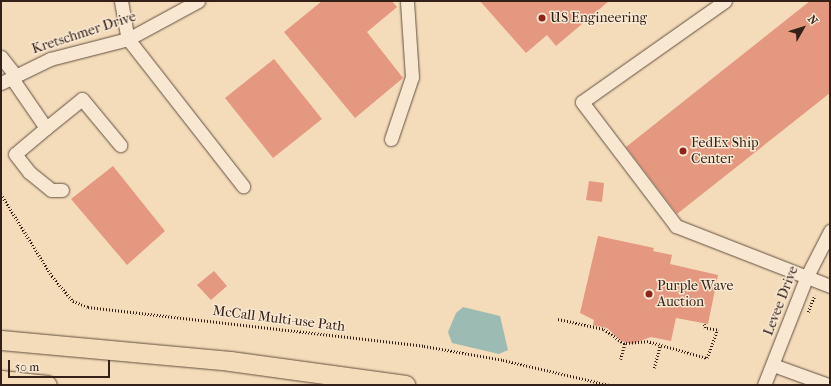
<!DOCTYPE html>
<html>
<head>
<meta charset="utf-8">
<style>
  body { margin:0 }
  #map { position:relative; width:831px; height:386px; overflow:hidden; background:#f4dcba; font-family:"IM FELL French Canon",serif }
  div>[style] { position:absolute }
  .water>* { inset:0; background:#9cbbb3 }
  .building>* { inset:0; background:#e49880 }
  .path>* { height:2.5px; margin-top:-1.25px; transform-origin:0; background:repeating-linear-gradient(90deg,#332018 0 1px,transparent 0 3px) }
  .roads { filter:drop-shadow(0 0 1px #634f40) drop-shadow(0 0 1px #634f40) }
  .minor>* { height:13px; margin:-6.5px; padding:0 6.5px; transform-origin:6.5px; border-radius:6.5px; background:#f8e8d2 }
  .highway>* { height:19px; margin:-9.5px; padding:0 9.5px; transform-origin:9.5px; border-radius:9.5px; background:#f4dcba }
  .dots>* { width:11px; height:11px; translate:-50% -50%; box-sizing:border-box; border:2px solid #f8e8d2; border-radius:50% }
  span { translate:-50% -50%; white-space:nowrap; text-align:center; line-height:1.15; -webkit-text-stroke:3px #f8e8d2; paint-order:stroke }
  .poi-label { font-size:14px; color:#332018 }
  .left { translate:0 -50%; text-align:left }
  .street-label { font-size:14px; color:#332018 }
  .frame { position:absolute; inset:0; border:2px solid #332018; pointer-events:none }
  .north { position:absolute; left:783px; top:8px; width:40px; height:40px; -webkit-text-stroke:3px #f8e8d2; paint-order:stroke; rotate:51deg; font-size:11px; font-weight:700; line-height:16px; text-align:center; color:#332018 }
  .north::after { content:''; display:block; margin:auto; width:14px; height:18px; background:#332018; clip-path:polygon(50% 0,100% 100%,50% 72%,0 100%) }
  .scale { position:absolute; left:8px; top:360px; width:102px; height:18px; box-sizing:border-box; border:2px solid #332018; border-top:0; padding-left:5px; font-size:12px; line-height:14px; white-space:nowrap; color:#332018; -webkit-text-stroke:3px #f8e8d2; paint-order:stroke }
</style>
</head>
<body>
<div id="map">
  <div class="water">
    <i style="clip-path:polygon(463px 307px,500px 316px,508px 350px,499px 354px,452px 343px,448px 332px,456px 313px)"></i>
  </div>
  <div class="building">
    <i style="clip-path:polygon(322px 1px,392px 1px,397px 7px,367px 32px,403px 78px,355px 118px,284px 32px)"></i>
    <i style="clip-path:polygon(480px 1px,609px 1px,556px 46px,547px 35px,526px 53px)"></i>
    <i style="clip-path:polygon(810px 1px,830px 1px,830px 93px,677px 214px,626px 147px)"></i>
    <i style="clip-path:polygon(274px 59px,322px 119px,273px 158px,225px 98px)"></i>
    <i style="clip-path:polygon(113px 166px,165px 231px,127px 265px,71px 199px)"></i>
    <i style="clip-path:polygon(589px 181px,604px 183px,602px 202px,586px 200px)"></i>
    <i style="clip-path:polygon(598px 236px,654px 248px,653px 251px,672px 255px,670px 264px,718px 275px,708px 324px,676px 318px,671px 341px,651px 337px,632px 344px,621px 341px,607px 328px,593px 325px,594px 320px,580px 313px)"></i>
    <i style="clip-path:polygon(214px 271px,227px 286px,211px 300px,197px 285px)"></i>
  </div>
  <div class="path">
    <i style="left:1px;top:194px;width:97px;rotate:58.1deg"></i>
    <i style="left:52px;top:276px;width:33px;rotate:50deg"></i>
    <i style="left:73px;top:301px;width:16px;rotate:22deg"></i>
    <i style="left:88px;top:307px;width:338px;rotate:6.6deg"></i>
    <i style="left:424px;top:346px;width:80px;rotate:10deg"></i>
    <i style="left:503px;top:360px;width:110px;rotate:13.2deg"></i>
    <i style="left:808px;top:312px;width:18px;rotate:-68deg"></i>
    <i style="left:558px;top:319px;width:47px;rotate:12.3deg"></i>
    <i style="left:604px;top:329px;width:26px;rotate:36deg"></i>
    <i style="left:625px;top:344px;width:16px;rotate:105deg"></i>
    <i style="left:626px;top:343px;width:21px;rotate:-5deg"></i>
    <i style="left:647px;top:341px;width:62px;rotate:15.8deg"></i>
    <i style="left:707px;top:358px;width:30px;rotate:-70deg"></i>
    <i style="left:717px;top:330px;width:12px;rotate:-171deg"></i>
    <i style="left:705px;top:328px;width:4px;rotate:-104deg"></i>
    <i style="left:654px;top:368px;width:24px;rotate:-75deg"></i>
  </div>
  <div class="roads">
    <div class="minor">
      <i style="left:121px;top:1px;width:39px;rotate:80deg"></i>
      <i style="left:128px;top:39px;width:187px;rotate:52deg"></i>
      <i style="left:725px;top:1px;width:175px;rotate:144.8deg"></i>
      <i style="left:582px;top:102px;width:156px;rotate:52.8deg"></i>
      <i style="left:676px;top:226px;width:165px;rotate:21.3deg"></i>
      <i style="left:1px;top:57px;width:23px;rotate:52deg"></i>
      <i style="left:11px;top:77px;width:62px;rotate:55.5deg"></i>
      <i style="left:46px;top:128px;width:46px;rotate:-38.9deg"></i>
      <i style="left:82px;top:99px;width:60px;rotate:50.4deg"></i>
      <i style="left:1px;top:83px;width:55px;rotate:-26.1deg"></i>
      <i style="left:50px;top:59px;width:81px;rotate:-14.4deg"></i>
      <i style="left:128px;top:39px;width:80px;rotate:-28.5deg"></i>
      <i style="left:46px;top:128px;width:40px;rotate:140deg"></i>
      <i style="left:15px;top:154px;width:23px;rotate:52deg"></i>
      <i style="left:29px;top:172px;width:28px;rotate:39deg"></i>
      <i style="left:51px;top:190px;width:11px"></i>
      <i style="left:391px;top:139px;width:65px;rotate:-71.3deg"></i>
      <i style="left:412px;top:77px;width:76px;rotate:-93.8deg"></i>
      <i style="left:773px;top:365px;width:59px;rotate:20deg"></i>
      <i style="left:764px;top:385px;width:117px;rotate:-68.5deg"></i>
      <i style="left:807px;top:276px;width:51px;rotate:-62.9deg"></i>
    </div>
    <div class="highway">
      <i style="left:1px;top:340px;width:230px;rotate:5.2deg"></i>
      <i style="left:230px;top:361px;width:177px;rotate:7.8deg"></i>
      <i style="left:1px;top:380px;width:46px;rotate:6.2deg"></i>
    </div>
  </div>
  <div class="dots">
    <i style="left:542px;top:18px;background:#8f2418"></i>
    <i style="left:683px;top:151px;background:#8f2418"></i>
    <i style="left:649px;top:294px;background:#8f2418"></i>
  </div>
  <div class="poi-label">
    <span class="left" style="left:550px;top:18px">US Engineering</span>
    <span class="left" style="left:691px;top:151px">FedEx Ship<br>Center</span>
    <span class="left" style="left:657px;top:294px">Purple Wave<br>Auction</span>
  </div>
  <div class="street-label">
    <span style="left:84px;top:33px;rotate:-18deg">Kretschmer Drive</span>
    <span style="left:781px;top:301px;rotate:-69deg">Levee Drive</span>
    <span style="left:279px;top:319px;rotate:7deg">McCall Multi-use Path</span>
  </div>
  <div class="frame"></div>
  <div class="north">N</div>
  <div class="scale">50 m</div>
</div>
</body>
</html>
